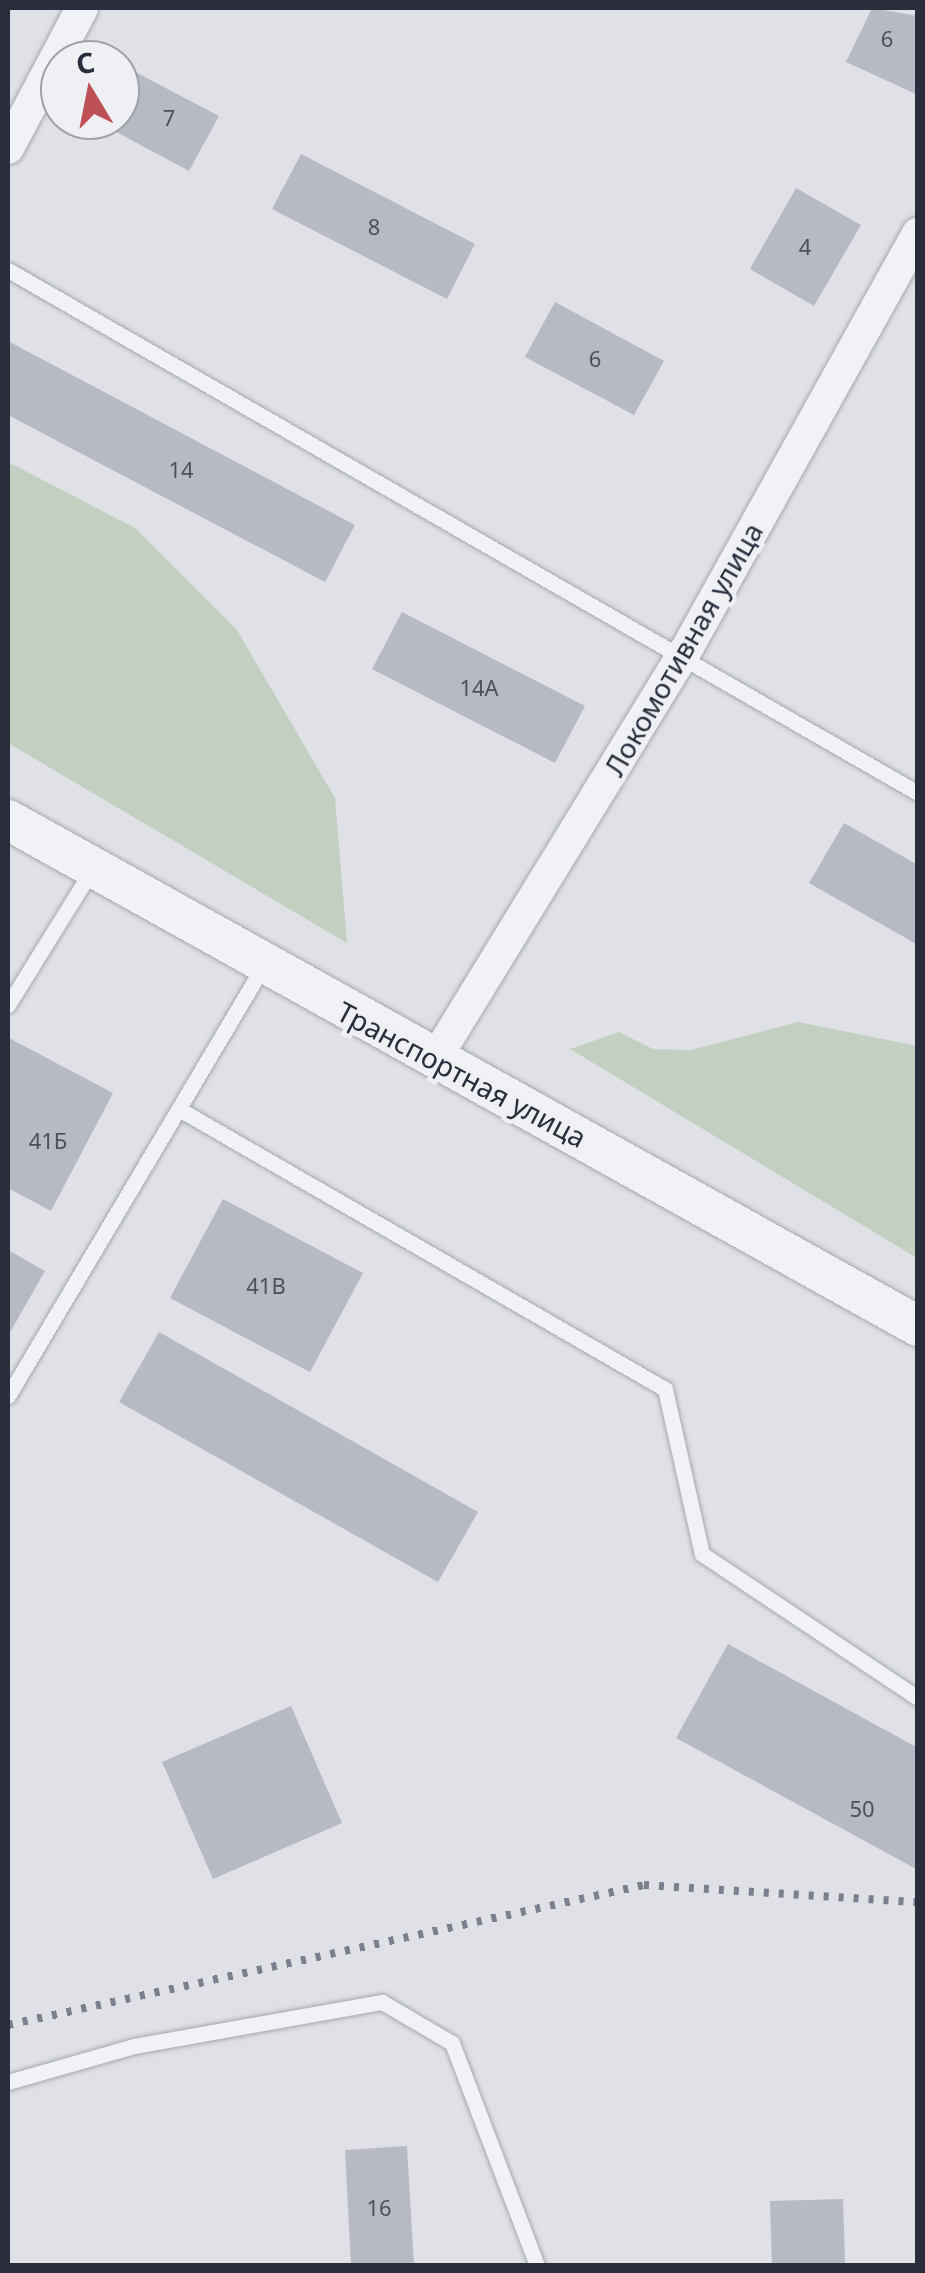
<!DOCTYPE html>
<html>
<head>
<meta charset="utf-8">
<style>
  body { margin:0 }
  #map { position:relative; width:925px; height:2273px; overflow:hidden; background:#dfe1e6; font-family:"Noto Sans",sans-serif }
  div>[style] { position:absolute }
  .green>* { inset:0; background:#c3cfc1 }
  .building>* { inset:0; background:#b7bac3 }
  .roads { filter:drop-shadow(0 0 2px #a5a8b0) drop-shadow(0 0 2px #a5a8b0) }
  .service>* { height:15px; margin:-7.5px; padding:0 7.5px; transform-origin:7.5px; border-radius:7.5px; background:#f1f2f5 }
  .minor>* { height:32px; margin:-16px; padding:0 16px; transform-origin:16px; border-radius:16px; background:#f1f2f5 }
  .tertiary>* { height:40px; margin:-20px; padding:0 20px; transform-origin:20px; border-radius:20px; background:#f1f2f5 }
  .rail>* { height:8px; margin-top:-4px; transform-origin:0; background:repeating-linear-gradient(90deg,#7a808e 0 5px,transparent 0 15px) }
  span { translate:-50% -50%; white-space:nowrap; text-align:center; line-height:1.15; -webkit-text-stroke:9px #eef0f4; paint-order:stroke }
  .number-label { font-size:22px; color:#4d515e }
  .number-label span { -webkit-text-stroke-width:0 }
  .street-label { font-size:28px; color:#2a2e3c }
  .frame { position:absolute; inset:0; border:10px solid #2a2e3c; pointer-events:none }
  .north { position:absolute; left:40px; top:40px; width:100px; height:100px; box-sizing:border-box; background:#eef0f4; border:2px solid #a0a2aa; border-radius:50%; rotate:350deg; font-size:28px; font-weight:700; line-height:40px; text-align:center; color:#2a2e3c }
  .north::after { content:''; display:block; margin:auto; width:35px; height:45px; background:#be5156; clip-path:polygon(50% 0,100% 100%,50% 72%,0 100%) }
</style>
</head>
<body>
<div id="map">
  <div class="green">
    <i style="clip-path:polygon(8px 462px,135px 528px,237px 630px,335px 798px,347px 943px,8px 743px)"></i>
    <i style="clip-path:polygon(798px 1022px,917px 1046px,917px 1258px,570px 1049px,619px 1032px,653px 1049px,691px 1050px)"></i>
  </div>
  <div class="building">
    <i style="clip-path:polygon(872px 8px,918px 16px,918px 95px,846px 62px)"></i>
    <i style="clip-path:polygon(120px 64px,219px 116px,189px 171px,94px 120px,120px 120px)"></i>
    <i style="clip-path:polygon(301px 154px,475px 244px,447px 299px,272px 209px)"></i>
    <i style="clip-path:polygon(796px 188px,861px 225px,814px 306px,750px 269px)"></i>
    <i style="clip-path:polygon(555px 302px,664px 361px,634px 415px,525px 357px)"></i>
    <i style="clip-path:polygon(8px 341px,355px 525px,325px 582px,8px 415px)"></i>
    <i style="clip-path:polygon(402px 612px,585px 706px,555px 763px,372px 669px)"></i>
    <i style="clip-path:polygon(844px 823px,918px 865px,918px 945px,809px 883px)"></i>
    <i style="clip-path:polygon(9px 1038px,113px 1093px,51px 1211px,8px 1188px)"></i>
    <i style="clip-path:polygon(223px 1199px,363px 1273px,310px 1372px,170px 1298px)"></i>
    <i style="clip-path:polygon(8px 1250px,45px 1271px,8px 1336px)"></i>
    <i style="clip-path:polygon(159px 1332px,478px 1512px,438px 1582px,119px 1402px)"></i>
    <i style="clip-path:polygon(728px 1644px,918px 1748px,918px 1870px,676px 1738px)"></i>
    <i style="clip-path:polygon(291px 1706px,342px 1823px,213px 1879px,162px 1762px)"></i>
    <i style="clip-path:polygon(407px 2146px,414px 2266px,351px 2266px,345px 2150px)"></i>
    <i style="clip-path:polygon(843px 2199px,845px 2264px,772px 2266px,770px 2201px)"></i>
  </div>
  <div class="roads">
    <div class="service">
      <i style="left:8px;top:270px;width:1050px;rotate:29.89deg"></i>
      <i style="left:8px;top:1005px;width:158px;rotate:-58.2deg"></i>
      <i style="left:184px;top:1112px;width:555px;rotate:29.94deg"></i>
      <i style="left:665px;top:1389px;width:169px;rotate:77.4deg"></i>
      <i style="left:702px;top:1554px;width:260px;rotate:33.7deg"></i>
      <i style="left:8px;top:1396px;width:498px;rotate:-59.3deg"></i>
      <i style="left:8px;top:2082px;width:131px;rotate:-15.9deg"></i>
      <i style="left:134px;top:2046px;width:252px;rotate:-10.1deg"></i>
      <i style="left:382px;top:2002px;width:81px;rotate:30.4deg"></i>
      <i style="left:452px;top:2043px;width:239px;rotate:69.1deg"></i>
    </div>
    <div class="minor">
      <i style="left:8px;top:148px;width:158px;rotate:-62.1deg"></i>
      <i style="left:437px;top:1056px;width:474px;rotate:-58.5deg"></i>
      <i style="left:685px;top:652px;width:479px;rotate:-60.9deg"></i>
    </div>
    <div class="tertiary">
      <i style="left:8px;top:820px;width:1041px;rotate:29.08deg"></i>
    </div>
  </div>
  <div class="rail">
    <i style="left:8px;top:2025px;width:651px;rotate:-12.41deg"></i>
    <i style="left:644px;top:1885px;width:275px;rotate:3.6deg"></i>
  </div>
  <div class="number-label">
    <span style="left:887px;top:39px">6</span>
    <span style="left:169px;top:118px">7</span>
    <span style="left:374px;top:227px">8</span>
    <span style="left:805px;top:247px">4</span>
    <span style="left:595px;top:359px">6</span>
    <span style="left:181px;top:470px">14</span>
    <span style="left:479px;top:688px">14А</span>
    <span style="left:48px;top:1141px">41Б</span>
    <span style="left:266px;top:1286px">41В</span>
    <span style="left:862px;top:1809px">50</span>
    <span style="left:379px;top:2208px">16</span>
  </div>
  <div class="street-label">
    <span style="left:683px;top:649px;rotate:-60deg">Локомотивная улица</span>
    <span style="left:462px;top:1074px;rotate:28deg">Транспортная улица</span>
  </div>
  <div class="frame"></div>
  <div class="north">С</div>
</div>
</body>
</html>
